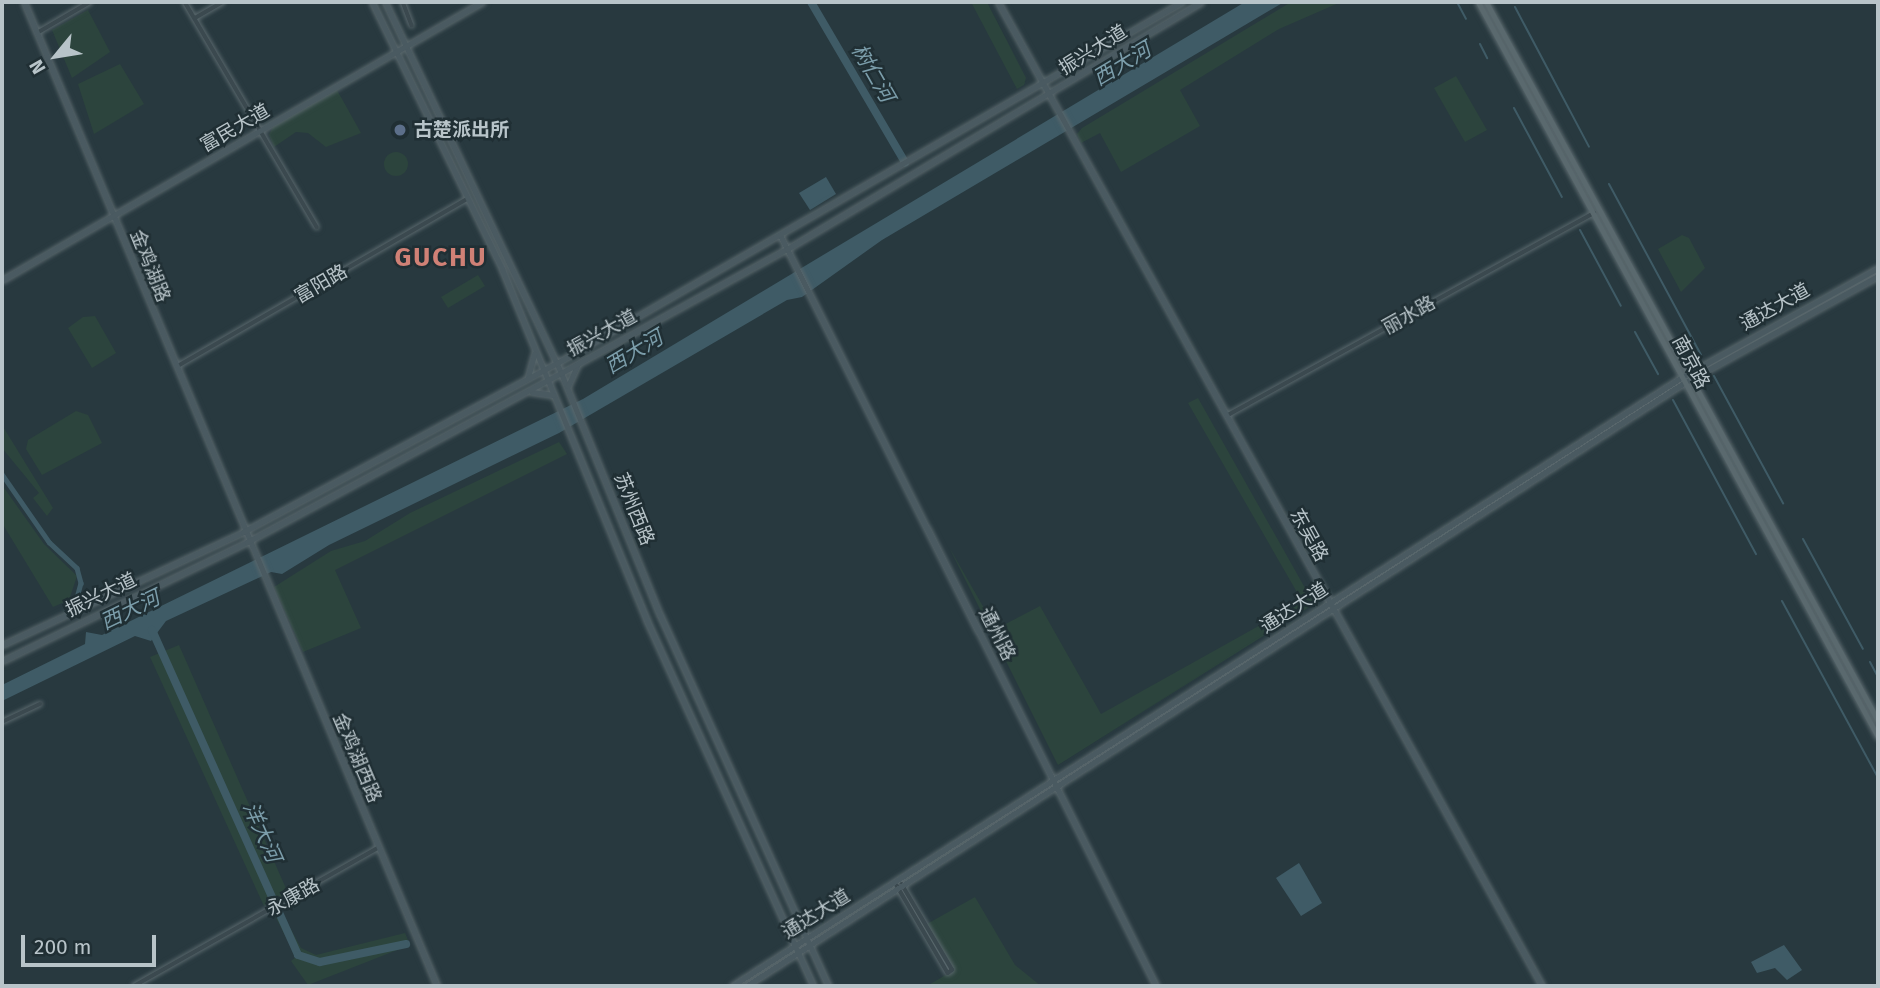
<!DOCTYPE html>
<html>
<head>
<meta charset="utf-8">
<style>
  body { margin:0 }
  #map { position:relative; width:1880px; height:988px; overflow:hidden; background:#28393f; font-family:"Fira Sans","Noto Sans SC",sans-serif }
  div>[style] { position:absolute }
  .green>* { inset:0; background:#2c443d }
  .round { border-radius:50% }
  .water>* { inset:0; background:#3f5b66 }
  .stream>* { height:2px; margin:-1px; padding:0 1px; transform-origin:1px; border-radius:1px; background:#3f5b66 }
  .canal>* { height:4.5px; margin:-2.25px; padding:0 2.25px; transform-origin:2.25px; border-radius:2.25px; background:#3f5b66 }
  .river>* { height:8px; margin:-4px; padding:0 4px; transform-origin:4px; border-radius:4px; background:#3f5b66 }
  .roads { filter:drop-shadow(0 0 2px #59676c) drop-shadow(0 0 2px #59676c) }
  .street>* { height:3.5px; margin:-1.75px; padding:0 1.75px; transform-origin:1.75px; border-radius:1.75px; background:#3b494f }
  .secondary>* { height:5px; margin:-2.5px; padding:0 2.5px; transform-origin:2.5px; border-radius:2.5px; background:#4a5a61 }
  .primary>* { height:5px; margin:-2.5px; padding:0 2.5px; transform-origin:2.5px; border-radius:2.5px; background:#5a696e }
  .dots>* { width:19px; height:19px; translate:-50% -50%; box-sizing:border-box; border:4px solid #202f34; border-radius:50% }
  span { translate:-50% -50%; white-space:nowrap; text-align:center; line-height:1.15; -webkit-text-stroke:5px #202f34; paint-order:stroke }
  .street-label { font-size:19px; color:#b8c4c9 }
  .poi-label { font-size:19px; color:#b8c4c9; font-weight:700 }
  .left { translate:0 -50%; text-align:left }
  .water-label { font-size:21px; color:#7b9daa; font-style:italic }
  .district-label { font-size:26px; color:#d08176; font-weight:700; letter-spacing:2px }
  .frame { position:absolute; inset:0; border:4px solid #b8c4c9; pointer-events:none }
  .north { position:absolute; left:21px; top:21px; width:70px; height:70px; -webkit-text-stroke:5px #202f34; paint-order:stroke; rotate:240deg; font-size:19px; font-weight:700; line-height:28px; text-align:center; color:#b8c4c9 }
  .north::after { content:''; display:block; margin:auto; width:24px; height:32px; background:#b8c4c9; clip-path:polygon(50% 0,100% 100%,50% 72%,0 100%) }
  .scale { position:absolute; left:21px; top:935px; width:135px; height:32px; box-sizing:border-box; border:4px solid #b8c4c9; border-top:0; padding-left:9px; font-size:21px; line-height:24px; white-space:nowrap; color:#b8c4c9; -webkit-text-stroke:5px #202f34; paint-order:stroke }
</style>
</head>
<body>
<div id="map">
  <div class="green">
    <i style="clip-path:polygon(971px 2px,987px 2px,1026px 78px,1024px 85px,1017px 89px)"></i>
    <i style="clip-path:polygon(1291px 2px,1341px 2px,1279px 29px,1180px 90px,1200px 126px,1121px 172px,1100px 133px,1081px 143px,1077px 134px,1082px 128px)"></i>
    <i style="clip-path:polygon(88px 10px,110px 52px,72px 78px,52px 30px)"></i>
    <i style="clip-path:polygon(120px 64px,144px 104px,94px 134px,78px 84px)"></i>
    <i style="clip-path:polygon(1456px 76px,1487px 130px,1465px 142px,1434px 88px)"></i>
    <i style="clip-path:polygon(337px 90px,361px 133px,326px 147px,308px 133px,296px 132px,274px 147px,269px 135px,273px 127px)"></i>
    <i class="round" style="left:384px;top:152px;width:24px;height:24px"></i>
    <i style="clip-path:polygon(1682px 235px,1689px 238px,1705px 268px,1681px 292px,1658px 249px)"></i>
    <i style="clip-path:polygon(478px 275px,485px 286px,448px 308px,441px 297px)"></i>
    <i style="clip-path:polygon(95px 316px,116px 353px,92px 368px,68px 328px,83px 317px)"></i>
    <i style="clip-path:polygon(1198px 398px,1314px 604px,1058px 765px,949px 547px,996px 629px,1040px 606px,1101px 714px,1296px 605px,1298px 594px,1188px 403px)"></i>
    <i style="clip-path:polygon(76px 411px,88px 415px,102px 443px,42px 475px,26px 449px,28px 440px)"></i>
    <i style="clip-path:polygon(2px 425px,53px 508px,47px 516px,33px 498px,39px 493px,2px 448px)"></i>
    <i style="clip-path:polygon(559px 442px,567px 454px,335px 570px,361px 628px,303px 652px,274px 587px,331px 551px,365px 541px,410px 513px)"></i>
    <i style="clip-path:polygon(2px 485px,44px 544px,77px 576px,69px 600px,53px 607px,2px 523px)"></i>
    <i style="clip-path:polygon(179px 645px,288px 893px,264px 906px,150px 657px)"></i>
    <i style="clip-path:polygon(975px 897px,1015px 965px,1041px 986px,927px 986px,954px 970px,927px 924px)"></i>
    <i style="clip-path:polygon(282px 913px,301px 948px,316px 955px,405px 933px,410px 945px,308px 985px,291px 961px,296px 957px,275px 916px)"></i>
  </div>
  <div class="water">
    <i style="clip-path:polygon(1245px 2px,1284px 2px,882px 240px,802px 297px,787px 300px,559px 433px,329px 545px,282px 574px,271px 572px,166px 621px,151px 641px,135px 636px,2px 701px,2px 685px,85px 644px,86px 632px,102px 635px,583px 399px)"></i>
    <i style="clip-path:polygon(826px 177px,836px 194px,810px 210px,799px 193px)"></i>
    <i style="clip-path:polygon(1299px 863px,1322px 903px,1301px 916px,1276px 878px)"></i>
    <i style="clip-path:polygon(1784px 945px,1802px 970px,1787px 980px,1775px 968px,1757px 973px,1751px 962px)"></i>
  </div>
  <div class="stream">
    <i style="left:1457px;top:2px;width:19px;rotate:62deg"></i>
    <i style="left:1515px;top:7px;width:158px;rotate:62.1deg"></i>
    <i style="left:1480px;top:44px;width:16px;rotate:63deg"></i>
    <i style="left:1514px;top:108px;width:101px;rotate:61.7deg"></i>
    <i style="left:1609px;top:184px;width:194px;rotate:61.7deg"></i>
    <i style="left:1580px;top:230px;width:86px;rotate:61.7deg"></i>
    <i style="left:1635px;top:332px;width:48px;rotate:61.3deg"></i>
    <i style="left:1714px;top:376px;width:145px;rotate:61.5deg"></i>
    <i style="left:1673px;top:400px;width:175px;rotate:61.7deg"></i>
    <i style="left:1803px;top:539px;width:125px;rotate:61.4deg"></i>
    <i style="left:1782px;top:601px;width:201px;rotate:61.5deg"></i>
    <i style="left:1870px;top:662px;width:17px;rotate:62deg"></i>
  </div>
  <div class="canal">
    <i style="left:2px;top:474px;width:83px;rotate:55.3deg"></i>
    <i style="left:49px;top:542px;width:38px;rotate:43deg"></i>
    <i style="left:77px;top:568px;width:16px;rotate:75deg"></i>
    <i style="left:81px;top:583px;width:20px;rotate:105deg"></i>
  </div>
  <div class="river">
    <i style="left:811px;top:2px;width:186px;rotate:59.6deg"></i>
    <i style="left:152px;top:630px;width:356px;rotate:65.8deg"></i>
    <i style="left:298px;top:955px;width:23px;rotate:18deg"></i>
    <i style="left:320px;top:962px;width:88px;rotate:-11.8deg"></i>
  </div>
  <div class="roads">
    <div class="street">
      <i style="left:185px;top:2px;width:261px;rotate:59.6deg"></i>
      <i style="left:403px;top:2px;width:25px;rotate:69deg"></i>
      <i style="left:195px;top:18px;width:32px;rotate:-30deg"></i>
      <i style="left:37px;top:33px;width:61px;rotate:-30.3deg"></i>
      <i style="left:178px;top:366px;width:334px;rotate:-30deg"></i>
      <i style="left:1228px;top:415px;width:418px;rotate:-28.9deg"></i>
      <i style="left:2px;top:722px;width:42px;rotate:-25.3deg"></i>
      <i style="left:895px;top:882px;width:105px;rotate:59.8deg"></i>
      <i style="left:948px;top:973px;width:5px;rotate:-37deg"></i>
      <i style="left:952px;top:970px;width:99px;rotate:-120.5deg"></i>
      <i style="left:134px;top:986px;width:280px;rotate:-29.5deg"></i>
    </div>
    <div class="secondary">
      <i style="left:24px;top:2px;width:1067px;rotate:67.23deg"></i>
      <i style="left:372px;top:2px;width:297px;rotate:64deg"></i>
      <i style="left:502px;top:269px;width:381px;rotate:67.6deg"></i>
      <i style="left:647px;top:621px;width:401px;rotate:65.5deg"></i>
      <i style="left:385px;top:2px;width:411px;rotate:64.6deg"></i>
      <i style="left:561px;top:373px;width:261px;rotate:67.8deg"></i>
      <i style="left:660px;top:615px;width:407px;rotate:65.6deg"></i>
      <i style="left:998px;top:2px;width:1124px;rotate:61.06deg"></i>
      <i style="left:781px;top:237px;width:838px;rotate:63.4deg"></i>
      <i style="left:2px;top:280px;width:555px;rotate:-30.08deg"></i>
      <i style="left:528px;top:377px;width:24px;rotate:-75deg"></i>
      <i style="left:568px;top:386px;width:22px;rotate:-66deg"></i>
      <i style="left:532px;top:392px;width:21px;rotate:8deg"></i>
      <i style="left:2px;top:645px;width:266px;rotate:-25.1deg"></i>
      <i style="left:243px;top:532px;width:357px;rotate:-28.3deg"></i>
      <i style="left:557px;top:363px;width:722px;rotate:-30.01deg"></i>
      <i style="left:2px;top:661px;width:272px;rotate:-25.9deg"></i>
      <i style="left:247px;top:542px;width:357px;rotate:-28.3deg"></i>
      <i style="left:561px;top:373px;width:258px;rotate:-28.8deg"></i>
      <i style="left:787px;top:249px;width:482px;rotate:-30.8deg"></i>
      <i style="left:732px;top:986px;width:1128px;rotate:-32.66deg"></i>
      <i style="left:1682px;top:377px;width:224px;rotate:-29.1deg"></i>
      <i style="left:746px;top:986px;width:1115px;rotate:-32.74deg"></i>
      <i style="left:1684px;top:383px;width:222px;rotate:-28.9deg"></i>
    </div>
    <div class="primary">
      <i style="left:1478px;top:2px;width:837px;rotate:61.44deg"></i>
      <i style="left:1486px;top:2px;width:819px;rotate:61.4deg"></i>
    </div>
  </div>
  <div class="dots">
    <i style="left:400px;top:130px;background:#5c6f8a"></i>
  </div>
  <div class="street-label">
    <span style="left:1093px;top:50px;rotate:-32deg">振兴大道</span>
    <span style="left:235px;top:128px;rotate:-30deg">富民大道</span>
    <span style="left:150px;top:266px;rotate:68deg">金鸡湖路</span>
    <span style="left:321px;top:284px;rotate:-30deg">富阳路</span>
    <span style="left:1775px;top:307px;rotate:-29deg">通达大道</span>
    <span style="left:1409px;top:315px;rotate:-29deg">丽水路</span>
    <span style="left:602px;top:333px;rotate:-29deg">振兴大道</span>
    <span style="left:1691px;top:362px;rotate:62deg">南京路</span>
    <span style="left:634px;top:509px;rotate:68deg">苏州西路</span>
    <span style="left:1309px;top:535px;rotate:61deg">东吴路</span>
    <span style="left:101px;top:595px;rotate:-26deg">振兴大道</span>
    <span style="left:1294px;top:608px;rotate:-33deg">通达大道</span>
    <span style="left:997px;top:634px;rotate:63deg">通州路</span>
    <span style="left:357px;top:758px;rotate:67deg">金鸡湖西路</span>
    <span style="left:293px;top:897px;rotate:-29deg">永康路</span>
    <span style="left:816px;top:914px;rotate:-32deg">通达大道</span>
  </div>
  <div class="poi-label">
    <span class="left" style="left:414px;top:130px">古楚派出所</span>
  </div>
  <div class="water-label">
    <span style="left:1122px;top:64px;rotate:-31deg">西大河</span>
    <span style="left:873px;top:73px;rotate:60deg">树仁河</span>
    <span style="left:634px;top:352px;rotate:-31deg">西大河</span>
    <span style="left:130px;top:610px;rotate:-26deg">西大河</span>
    <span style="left:262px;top:832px;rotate:66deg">洋大河</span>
  </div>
  <div class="district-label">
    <span style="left:441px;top:258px">GUCHU</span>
  </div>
  <div class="frame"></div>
  <div class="north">N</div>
  <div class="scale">200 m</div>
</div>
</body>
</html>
